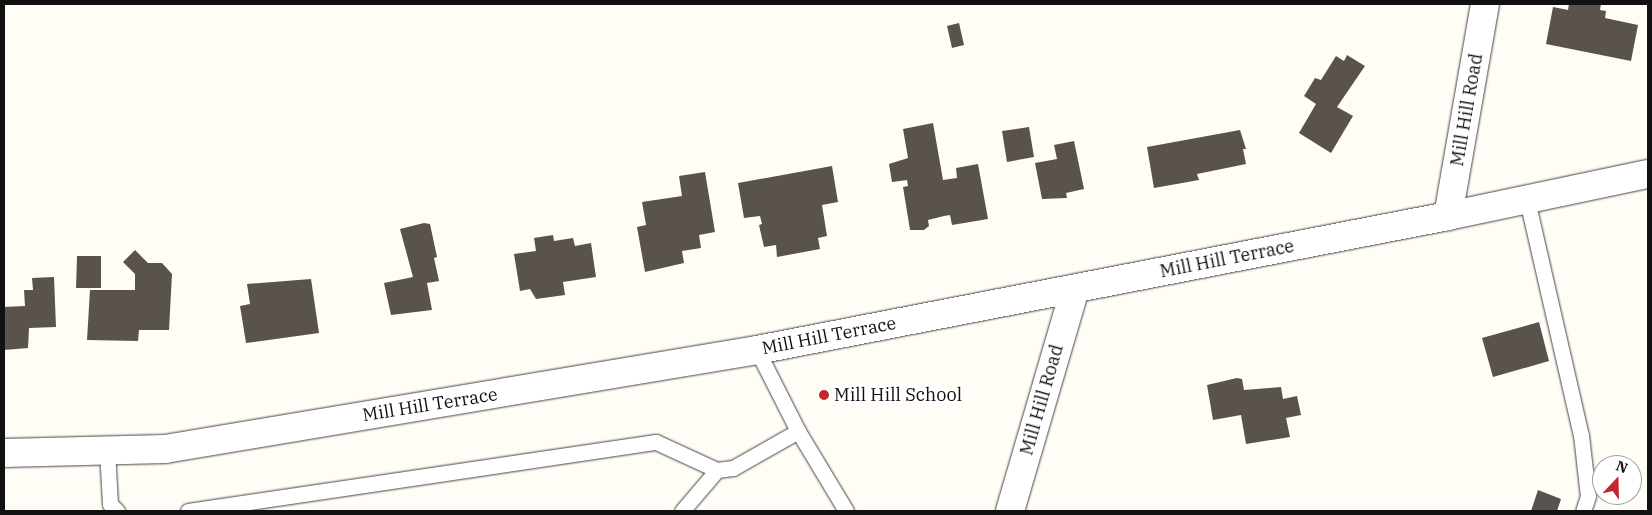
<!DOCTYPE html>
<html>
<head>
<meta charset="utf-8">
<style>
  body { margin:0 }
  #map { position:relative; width:1652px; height:515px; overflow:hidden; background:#fffdf5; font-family:"IBM Plex Serif",serif }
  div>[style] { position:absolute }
  .building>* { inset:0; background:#5a524d }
  .roads { filter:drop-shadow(0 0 1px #444) drop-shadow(0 0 1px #444) }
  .service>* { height:15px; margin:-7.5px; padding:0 7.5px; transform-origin:7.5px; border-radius:7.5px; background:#fff }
  .minor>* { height:28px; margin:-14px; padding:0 14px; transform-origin:14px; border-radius:14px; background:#fff }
  .dots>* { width:14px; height:14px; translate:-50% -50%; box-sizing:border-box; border:2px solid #fff; border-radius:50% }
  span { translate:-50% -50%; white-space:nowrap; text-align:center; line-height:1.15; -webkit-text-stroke:5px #fff; paint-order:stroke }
  .street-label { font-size:18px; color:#111 }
  .poi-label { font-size:18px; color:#111 }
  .left { translate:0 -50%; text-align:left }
  .frame { position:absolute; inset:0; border:5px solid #111; pointer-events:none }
  .north { position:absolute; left:1592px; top:455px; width:50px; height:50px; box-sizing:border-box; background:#fff; border:1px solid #a0a0a0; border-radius:50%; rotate:21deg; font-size:14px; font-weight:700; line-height:20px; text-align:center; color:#111 }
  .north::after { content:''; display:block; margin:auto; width:18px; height:22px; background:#c4262e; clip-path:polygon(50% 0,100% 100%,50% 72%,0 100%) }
</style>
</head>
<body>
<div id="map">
  <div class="building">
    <i style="clip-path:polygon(1569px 4px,1601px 4px,1600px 10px,1606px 11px,1605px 18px,1638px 25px,1631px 61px,1546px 44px,1553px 7px,1568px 10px)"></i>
    <i style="clip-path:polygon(959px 23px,964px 45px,952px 48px,947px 26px)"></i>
    <i style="clip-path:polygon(1347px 55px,1365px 66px,1337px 107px,1353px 116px,1331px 153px,1299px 133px,1316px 104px,1304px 96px,1315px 78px,1321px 80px,1336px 56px,1344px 61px)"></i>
    <i style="clip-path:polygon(933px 123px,943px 180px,957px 178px,956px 168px,978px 164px,988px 219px,952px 225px,950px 215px,944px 216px,928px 220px,929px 226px,924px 230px,910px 230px,903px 187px,908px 186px,907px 180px,892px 182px,889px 164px,908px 158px,903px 129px)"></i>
    <i style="clip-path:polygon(1029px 127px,1034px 157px,1007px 162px,1002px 131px)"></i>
    <i style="clip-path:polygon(1240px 130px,1246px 149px,1243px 149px,1246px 164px,1197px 174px,1199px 180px,1154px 188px,1147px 147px)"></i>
    <i style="clip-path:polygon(1074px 141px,1084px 189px,1066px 193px,1067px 198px,1042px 199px,1035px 163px,1057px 159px,1054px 145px)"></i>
    <i style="clip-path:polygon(832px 166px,838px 202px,822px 205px,827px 236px,818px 238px,820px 249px,777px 257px,776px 245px,764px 247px,759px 225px,762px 224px,760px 216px,744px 218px,738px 183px)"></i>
    <i style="clip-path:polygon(705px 172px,715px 232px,699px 235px,701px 248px,682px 251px,684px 263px,645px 272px,637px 227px,646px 225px,642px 202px,682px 196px,679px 176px)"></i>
    <i style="clip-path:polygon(424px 223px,430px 224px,437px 257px,434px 258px,439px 281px,427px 283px,432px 310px,391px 315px,384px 283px,413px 277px,400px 229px)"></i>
    <i style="clip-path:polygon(553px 235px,554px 241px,573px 238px,575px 246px,591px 243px,596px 277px,563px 282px,565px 295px,536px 299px,530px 289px,520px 291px,514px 254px,536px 251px,534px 238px)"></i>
    <i style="clip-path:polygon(135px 250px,148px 263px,162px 263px,172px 274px,169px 330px,139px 330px,138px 341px,87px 340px,90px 290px,135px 290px,135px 274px,123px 262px)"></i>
    <i style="clip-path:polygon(77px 256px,101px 256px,101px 288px,76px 288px)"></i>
    <i style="clip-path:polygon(54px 277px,56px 327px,29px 328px,28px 348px,4px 350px,4px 307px,25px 306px,24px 290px,33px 290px,32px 278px)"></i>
    <i style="clip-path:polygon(311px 279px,319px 333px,246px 343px,240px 306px,250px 304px,247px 284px)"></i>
    <i style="clip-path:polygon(1539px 322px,1549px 361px,1493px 377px,1482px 338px)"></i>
    <i style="clip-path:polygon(1237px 378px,1242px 379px,1244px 390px,1281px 387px,1283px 399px,1297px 396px,1301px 415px,1286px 418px,1290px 437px,1246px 444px,1241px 415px,1213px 420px,1207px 385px)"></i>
    <i style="clip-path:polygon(1538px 490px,1561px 499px,1557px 511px,1531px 511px)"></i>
  </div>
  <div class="roads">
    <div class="service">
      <i style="left:1527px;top:200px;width:241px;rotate:77.1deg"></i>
      <i style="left:1581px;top:435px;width:61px;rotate:83.5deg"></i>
      <i style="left:1588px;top:496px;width:16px;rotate:108deg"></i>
      <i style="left:757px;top:350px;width:91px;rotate:63.2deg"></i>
      <i style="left:798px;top:431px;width:93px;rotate:59deg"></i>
      <i style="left:107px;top:450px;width:54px;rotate:86.8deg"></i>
      <i style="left:110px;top:504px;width:10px;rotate:45deg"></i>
      <i style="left:188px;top:511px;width:473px;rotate:-8.4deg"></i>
      <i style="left:656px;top:442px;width:67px;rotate:24.7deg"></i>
      <i style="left:717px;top:470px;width:16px;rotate:-7deg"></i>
      <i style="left:733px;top:468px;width:75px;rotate:-29.6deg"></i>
      <i style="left:682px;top:511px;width:54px;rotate:-49.5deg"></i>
    </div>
    <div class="minor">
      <i style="left:1448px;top:216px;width:215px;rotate:-80.1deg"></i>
      <i style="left:4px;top:453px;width:161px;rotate:-1.4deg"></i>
      <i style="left:165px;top:449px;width:600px;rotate:-9.49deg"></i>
      <i style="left:757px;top:350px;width:704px;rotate:-10.97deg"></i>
      <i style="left:1448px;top:216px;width:204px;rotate:-11.9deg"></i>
      <i style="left:1010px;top:511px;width:231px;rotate:-73.7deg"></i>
    </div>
  </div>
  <div class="dots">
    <i style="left:824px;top:395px;background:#c4262e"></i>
  </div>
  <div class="street-label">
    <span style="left:1467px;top:110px;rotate:-80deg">Mill Hill Road</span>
    <span style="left:1227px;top:259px;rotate:-11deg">Mill Hill Terrace</span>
    <span style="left:829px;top:336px;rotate:-11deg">Mill Hill Terrace</span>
    <span style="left:1042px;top:400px;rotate:-74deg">Mill Hill Road</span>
    <span style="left:430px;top:405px;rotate:-9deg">Mill Hill Terrace</span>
  </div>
  <div class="poi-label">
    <span class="left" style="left:834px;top:395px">Mill Hill School</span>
  </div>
  <div class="frame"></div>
  <div class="north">N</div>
</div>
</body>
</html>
